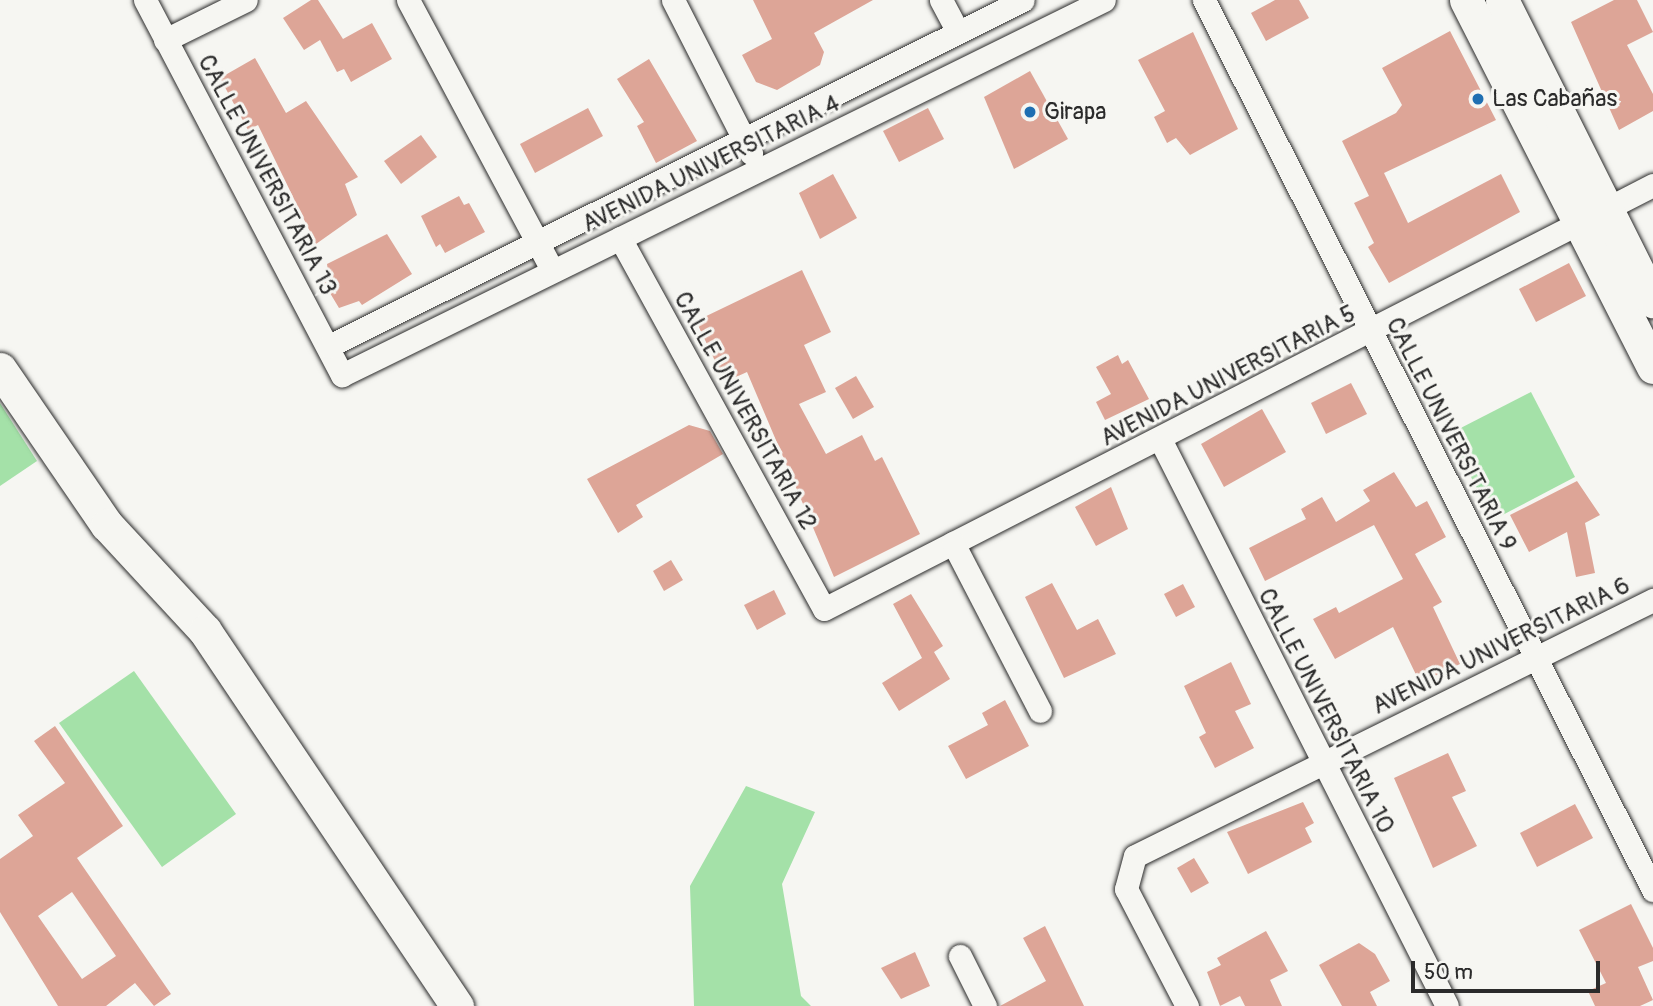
<!DOCTYPE html>
<html>
<head>
<meta charset="utf-8">
<style>
  body { margin:0 }
  #map { position:relative; width:1653px; height:1006px; overflow:hidden; background:#f6f6f2; font-family:Pangolin,sans-serif }
  div>[style] { position:absolute }
  .green>* { inset:0; background:#a4e1a8 }
  .building>* { inset:0; background:#dda597 }
  .roads { filter:drop-shadow(0 0 2px #2b2b2b) drop-shadow(0 0 2px #2b2b2b) }
  .street>* { height:23px; margin:-11.5px; padding:0 11.5px; transform-origin:11.5px; border-radius:11.5px; background:#f6f6f2 }
  .secondary>* { height:33px; margin:-16.5px; padding:0 16.5px; transform-origin:16.5px; border-radius:16.5px; background:#f6f6f2 }
  .dots>* { width:19px; height:19px; translate:-50% -50%; box-sizing:border-box; border:4px solid #f6f6f2; border-radius:50% }
  span { translate:-50% -50%; white-space:nowrap; text-align:center; line-height:1.15; -webkit-text-stroke:6px #f6f6f2; paint-order:stroke }
  .poi-label { font-size:24px; color:#2b2b2b }
  .left { translate:0 -50%; text-align:left }
  .street-label { font-size:24px; color:#2b2b2b }
  .scale { position:absolute; left:1411px; top:961px; width:189px; height:32px; box-sizing:border-box; border:4px solid #2b2b2b; border-top:0; padding-left:9px; font-size:21px; line-height:24px; white-space:nowrap; color:#2b2b2b; -webkit-text-stroke:5px #f6f6f2; paint-order:stroke }
</style>
</head>
<body>
<div id="map">
  <div class="green">
    <i style="clip-path:polygon(1531px 392px,1575px 477px,1493px 520px,1449px 434px)"></i>
    <i style="clip-path:polygon(0 403px,37px 461px,0 486px)"></i>
    <i style="clip-path:polygon(134px 671px,236px 814px,162px 867px,59px 723px)"></i>
    <i style="clip-path:polygon(746px 786px,815px 812px,782px 884px,801px 996px,811px 1006px,694px 1006px,690px 886px)"></i>
  </div>
  <div class="building">
    <i style="clip-path:polygon(311px 0,318px 0,343px 39px,372px 23px,392px 59px,351px 82px,344px 69px,337px 72px,320px 40px,304px 50px,283px 18px)"></i>
    <i style="clip-path:polygon(753px 0,873px 0,814px 33px,824px 52px,820px 65px,777px 90px,756px 82px,742px 55px,772px 39px)"></i>
    <i style="clip-path:polygon(1275px 0,1299px 0,1309px 18px,1266px 41px,1251px 13px)"></i>
    <i style="clip-path:polygon(1614px 0,1637px 0,1653px 32px,1627px 45px,1653px 94px,1653px 111px,1619px 130px,1571px 22px)"></i>
    <i style="clip-path:polygon(1450px 31px,1496px 120px,1384px 173px,1408px 223px,1501px 174px,1520px 212px,1389px 283px,1368px 247px,1374px 243px,1354px 203px,1369px 196px,1342px 141px,1396px 113px,1402px 105px,1382px 68px)"></i>
    <i style="clip-path:polygon(1193px 32px,1238px 129px,1190px 155px,1176px 138px,1167px 143px,1154px 117px,1165px 111px,1138px 60px)"></i>
    <i style="clip-path:polygon(255px 58px,286px 113px,306px 101px,358px 177px,345px 184px,357px 215px,316px 244px,258px 125px,248px 130px,220px 78px)"></i>
    <i style="clip-path:polygon(649px 59px,697px 141px,656px 163px,637px 126px,644px 122px,617px 79px)"></i>
    <i style="clip-path:polygon(1030px 71px,1068px 139px,1014px 169px,984px 97px)"></i>
    <i style="clip-path:polygon(588px 108px,603px 136px,535px 173px,520px 144px)"></i>
    <i style="clip-path:polygon(928px 108px,944px 139px,899px 162px,883px 131px)"></i>
    <i style="clip-path:polygon(421px 135px,437px 157px,401px 184px,384px 161px)"></i>
    <i style="clip-path:polygon(833px 174px,857px 218px,820px 239px,799px 193px)"></i>
    <i style="clip-path:polygon(459px 196px,464px 205px,469px 203px,485px 232px,445px 253px,440px 244px,436px 247px,421px 216px)"></i>
    <i style="clip-path:polygon(387px 234px,412px 274px,362px 305px,359px 301px,339px 308px,324px 283px,329px 280px,327px 264px)"></i>
    <i style="clip-path:polygon(1569px 263px,1586px 296px,1536px 322px,1519px 289px)"></i>
    <i style="clip-path:polygon(802px 270px,831px 332px,804px 345px,826px 392px,799px 404px,826px 454px,862px 435px,875px 461px,882px 457px,920px 534px,834px 577px,747px 372px,725px 382px,696px 321px)"></i>
    <i style="clip-path:polygon(1118px 355px,1122px 364px,1128px 360px,1149px 399px,1105px 420px,1096px 402px,1111px 394px,1096px 367px)"></i>
    <i style="clip-path:polygon(856px 376px,874px 407px,853px 419px,835px 388px)"></i>
    <i style="clip-path:polygon(1351px 383px,1367px 414px,1326px 434px,1311px 403px)"></i>
    <i style="clip-path:polygon(1262px 409px,1286px 452px,1224px 487px,1201px 444px)"></i>
    <i style="clip-path:polygon(689px 425px,710px 431px,723px 454px,636px 505px,643px 517px,618px 533px,587px 479px)"></i>
    <i style="clip-path:polygon(1394px 472px,1416px 507px,1427px 501px,1446px 537px,1415px 554px,1442px 602px,1433px 607px,1460px 664px,1420px 683px,1393px 627px,1335px 659px,1313px 619px,1336px 607px,1339px 613px,1403px 579px,1374px 525px,1265px 581px,1249px 548px,1306px 519px,1301px 509px,1322px 497px,1336px 522px,1370px 501px,1363px 490px)"></i>
    <i style="clip-path:polygon(1577px 481px,1600px 515px,1585px 523px,1595px 573px,1576px 577px,1567px 532px,1529px 552px,1510px 515px)"></i>
    <i style="clip-path:polygon(1111px 487px,1128px 529px,1096px 546px,1075px 507px)"></i>
    <i style="clip-path:polygon(671px 560px,683px 580px,664px 591px,653px 571px)"></i>
    <i style="clip-path:polygon(1052px 583px,1077px 630px,1098px 619px,1116px 654px,1064px 678px,1025px 597px)"></i>
    <i style="clip-path:polygon(1183px 584px,1195px 607px,1176px 617px,1164px 594px)"></i>
    <i style="clip-path:polygon(774px 590px,786px 614px,757px 630px,744px 605px)"></i>
    <i style="clip-path:polygon(911px 594px,943px 646px,934px 652px,950px 679px,899px 711px,882px 683px,922px 658px,893px 604px)"></i>
    <i style="clip-path:polygon(1231px 662px,1251px 704px,1235px 711px,1254px 748px,1215px 768px,1199px 737px,1206px 733px,1184px 686px)"></i>
    <i style="clip-path:polygon(1005px 700px,1029px 746px,966px 779px,948px 746px,988px 725px,982px 713px)"></i>
    <i style="clip-path:polygon(evenodd,55px 726px,123px 826px,77px 858px,171px 994px,154px 1006px,135px 983px,106px 1006px,58px 1006px,0 912px,0 859px,33px 836px,18px 815px,65px 783px,34px 741px,55px 726px,72px 892px,116px 956px,82px 979px,38px 916px,72px 892px)"></i>
    <i style="clip-path:polygon(1448px 753px,1466px 791px,1452px 797px,1477px 846px,1433px 868px,1394px 778px)"></i>
    <i style="clip-path:polygon(1303px 802px,1314px 823px,1305px 828px,1312px 842px,1248px 874px,1227px 832px)"></i>
    <i style="clip-path:polygon(1575px 804px,1593px 838px,1537px 867px,1520px 833px)"></i>
    <i style="clip-path:polygon(1194px 858px,1209px 883px,1191px 893px,1177px 868px)"></i>
    <i style="clip-path:polygon(1631px 904px,1653px 948px,1653px 961px,1638px 967px,1653px 1000px,1640px 1006px,1595px 1006px,1588px 991px,1606px 983px,1579px 930px)"></i>
    <i style="clip-path:polygon(1045px 926px,1084px 1006px,1000px 1006px,1046px 981px,1023px 938px)"></i>
    <i style="clip-path:polygon(1266px 931px,1288px 971px,1270px 980px,1282px 1006px,1245px 1006px,1240px 996px,1220px 1006px,1207px 972px,1221px 965px,1217px 958px)"></i>
    <i style="clip-path:polygon(1359px 943px,1375px 954px,1390px 981px,1370px 992px,1377px 1006px,1342px 1006px,1319px 965px)"></i>
    <i style="clip-path:polygon(915px 952px,930px 986px,901px 999px,881px 968px)"></i>
  </div>
  <div class="roads">
    <div class="street">
      <i style="left:145px;top:0;width:424px;rotate:62.3deg"></i>
      <i style="left:342px;top:375px;width:849px;rotate:-26.2deg"></i>
      <i style="left:408px;top:0;width:307px;rotate:61.9deg"></i>
      <i style="left:673px;top:0;width:172px;rotate:63deg"></i>
      <i style="left:941px;top:0;width:36px;rotate:62deg"></i>
      <i style="left:1204px;top:0;width:997px;rotate:63.23deg"></i>
      <i style="left:165px;top:40px;width:90px;rotate:-26.3deg"></i>
      <i style="left:620px;top:238px;width:423px;rotate:61.2deg"></i>
      <i style="left:824px;top:609px;width:931px;rotate:-27.09deg"></i>
      <i style="left:329px;top:346px;width:775px;rotate:-26.5deg"></i>
      <i style="left:1160px;top:439px;width:635px;rotate:63.15deg"></i>
      <i style="left:953px;top:543px;width:189px;rotate:62.6deg"></i>
      <i style="left:960px;top:956px;width:56px;rotate:63.4deg"></i>
      <i style="left:1187px;top:1006px;width:132px;rotate:-117.5deg"></i>
      <i style="left:1126px;top:889px;width:34px;rotate:-75deg"></i>
      <i style="left:1135px;top:856px;width:578px;rotate:-26.3deg"></i>
    </div>
    <div class="secondary">
      <i style="left:1466px;top:0;width:412px;rotate:63deg"></i>
      <i style="left:1502px;top:0;width:337px;rotate:63.4deg"></i>
      <i style="left:0;top:369px;width:189px;rotate:55.6deg"></i>
      <i style="left:107px;top:525px;width:144px;rotate:47.2deg"></i>
      <i style="left:205px;top:631px;width:452px;rotate:56.1deg"></i>
    </div>
  </div>
  <div class="dots">
    <i style="left:1478px;top:99px;background:#1f6fb2"></i>
    <i style="left:1030px;top:112px;background:#1f6fb2"></i>
  </div>
  <div class="poi-label">
    <span class="left" style="left:1492px;top:99px">Las Cabañas</span>
    <span class="left" style="left:1044px;top:112px">Girapa</span>
  </div>
  <div class="street-label">
    <span style="left:711px;top:164px;rotate:-26deg">AVENIDA UNIVERSITARIA 4</span>
    <span style="left:267px;top:175px;rotate:62deg">CALLE UNIVERSITARIA 13</span>
    <span style="left:1228px;top:376px;rotate:-27deg">AVENIDA UNIVERSITARIA 5</span>
    <span style="left:745px;top:411px;rotate:61deg">CALLE UNIVERSITARIA 12</span>
    <span style="left:1451px;top:434px;rotate:63deg">CALLE UNIVERSITARIA 9</span>
    <span style="left:1501px;top:646px;rotate:-26deg">AVENIDA UNIVERSITARIA 6</span>
    <span style="left:1326px;top:711px;rotate:63deg">CALLE UNIVERSITARIA 10</span>
  </div>
  <div class="scale">50 m</div>
</div>
</body>
</html>
